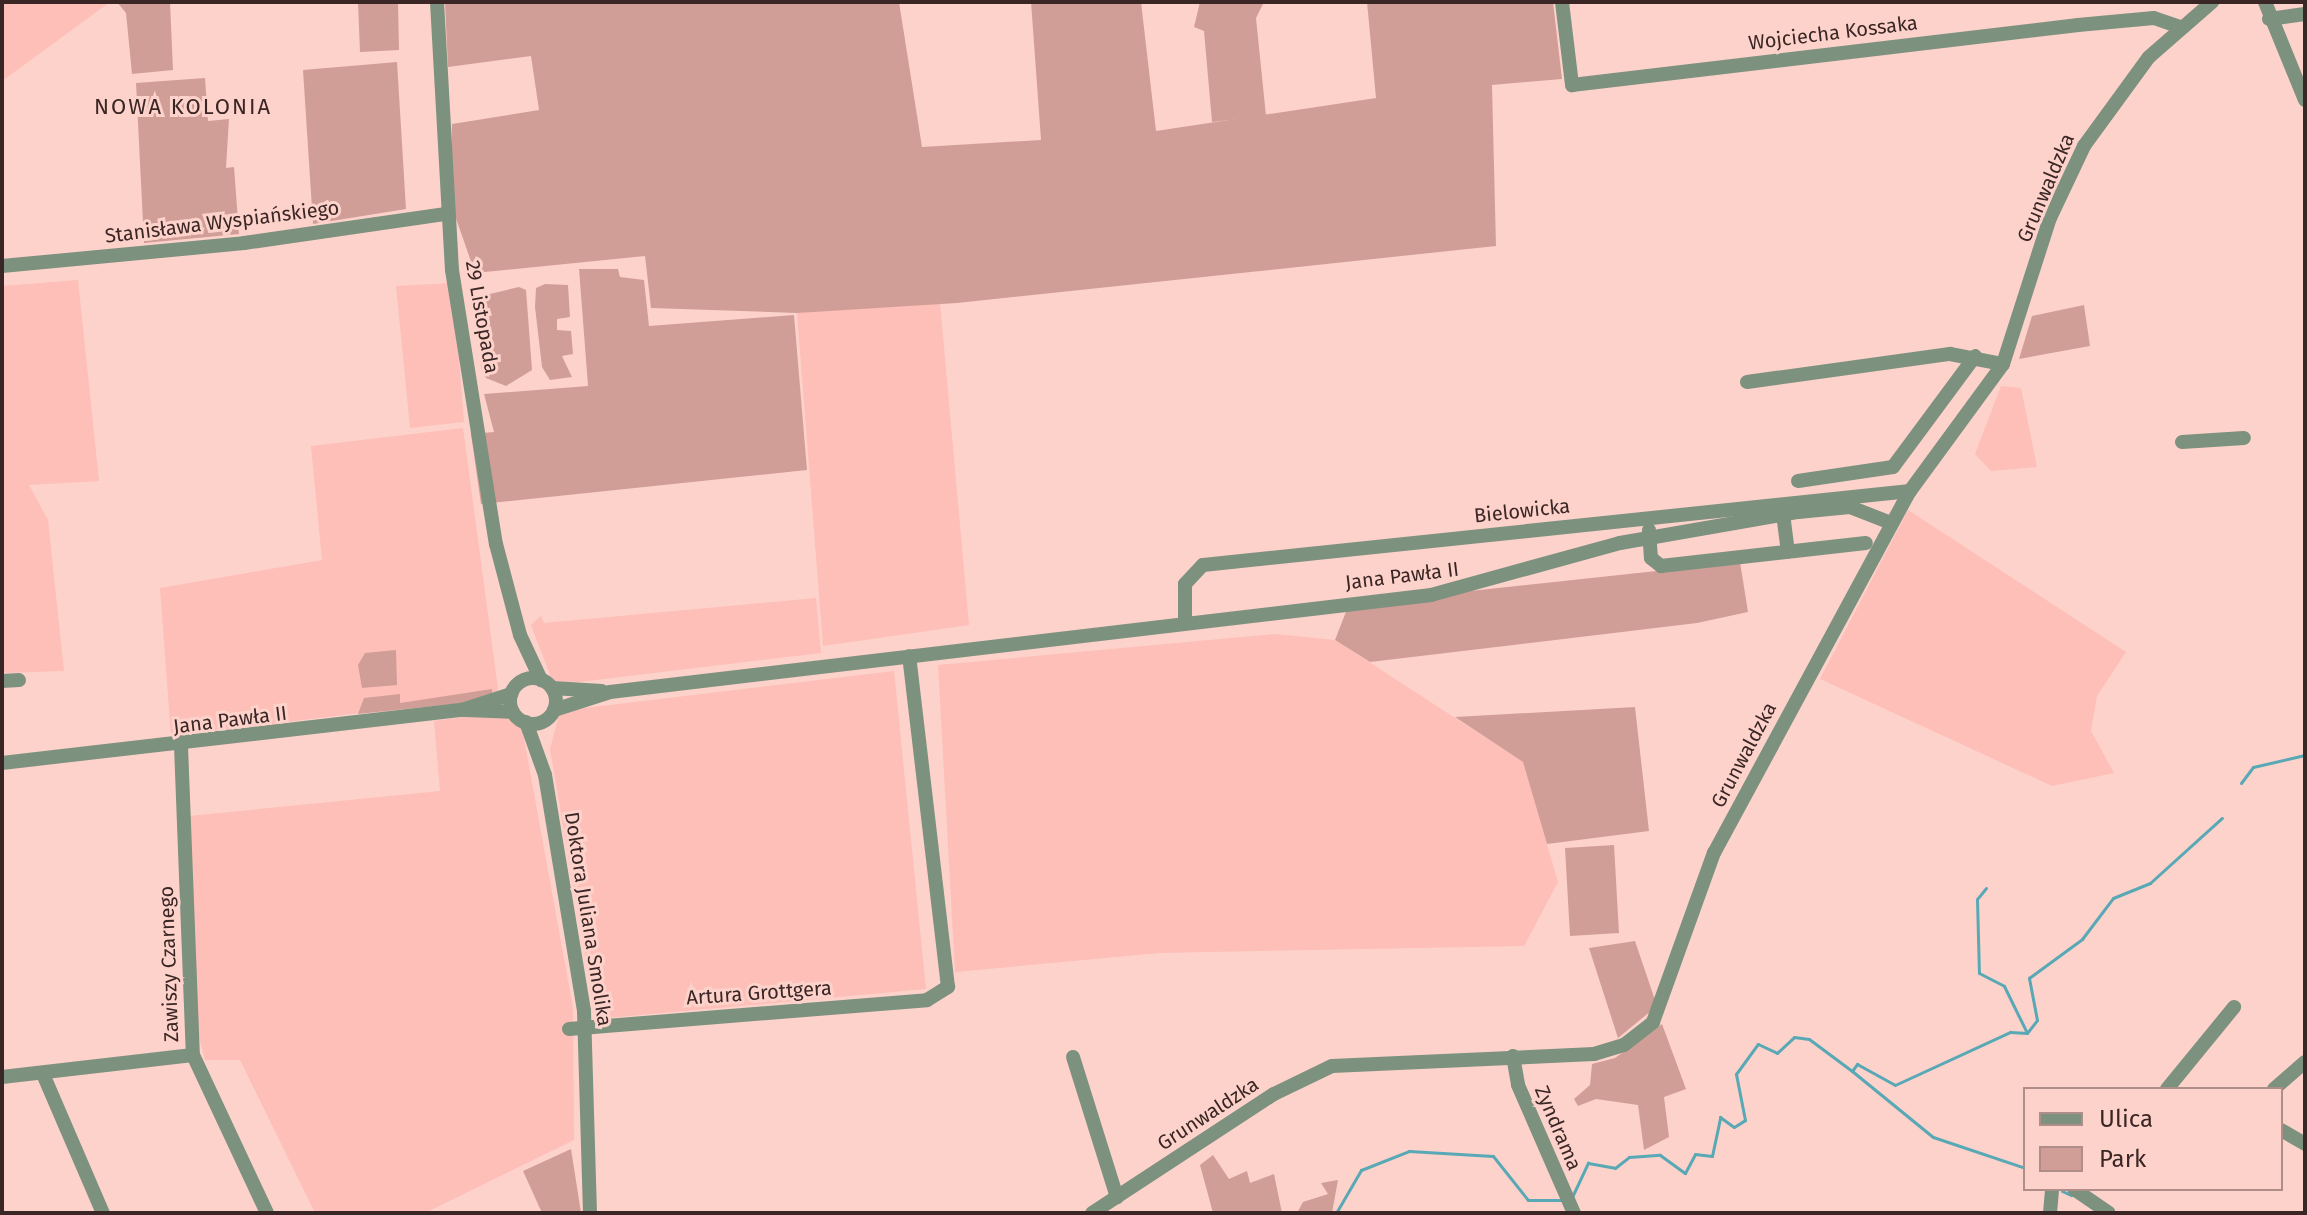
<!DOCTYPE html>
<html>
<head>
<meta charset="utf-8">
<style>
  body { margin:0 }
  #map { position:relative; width:2307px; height:1215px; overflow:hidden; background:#fdd2cb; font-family:"Fira Sans",sans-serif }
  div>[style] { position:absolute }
  .built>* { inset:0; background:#fdbfb7 }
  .green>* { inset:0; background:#d19e97 }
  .stream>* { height:3px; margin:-1.5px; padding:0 1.5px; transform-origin:1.5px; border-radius:1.5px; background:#58a9b5 }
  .minor>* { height:14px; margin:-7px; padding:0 7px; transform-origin:7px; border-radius:7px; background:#7c917e }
  .minor>.ring { margin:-7px; padding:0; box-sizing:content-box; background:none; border:14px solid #7c917e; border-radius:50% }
  span { translate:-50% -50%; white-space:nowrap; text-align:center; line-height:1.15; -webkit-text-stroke:6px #fdd2cb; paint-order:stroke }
  .street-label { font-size:20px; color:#3a2624 }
  .neighbourhood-label { font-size:22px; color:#3a2624; letter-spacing:2px }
  .frame { position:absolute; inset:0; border:4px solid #3a2624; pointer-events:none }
  .legend { position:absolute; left:2023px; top:1087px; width:260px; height:104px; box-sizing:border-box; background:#fdd2cb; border:2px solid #af8d88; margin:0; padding:10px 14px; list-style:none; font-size:24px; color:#3a2624 }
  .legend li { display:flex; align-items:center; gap:16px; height:40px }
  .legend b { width:40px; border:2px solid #af8d88 }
</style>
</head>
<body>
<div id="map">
  <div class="built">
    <i style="clip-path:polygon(2px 2px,110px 2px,2px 81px)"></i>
    <i style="clip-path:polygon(78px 280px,99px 481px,29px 485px,48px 520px,64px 671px,2px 673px,2px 286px)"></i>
    <i style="clip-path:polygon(453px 283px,464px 422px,410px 428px,396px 286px)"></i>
    <i style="clip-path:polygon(897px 302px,940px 303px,969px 625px,823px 646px,797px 313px)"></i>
    <i style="clip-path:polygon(2001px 386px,2021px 388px,2037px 467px,1991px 471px,1975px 454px)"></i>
    <i style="clip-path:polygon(463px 428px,499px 696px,171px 736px,160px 588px,322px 560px,311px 446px)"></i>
    <i style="clip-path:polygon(1908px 510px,2126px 652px,2097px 696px,2091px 731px,2114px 773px,2052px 786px,1820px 679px)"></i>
    <i style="clip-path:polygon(816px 598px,821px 653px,554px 685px,531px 625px,541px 616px,544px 623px)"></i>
    <i style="clip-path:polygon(1275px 634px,1335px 640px,1523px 762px,1558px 882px,1524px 946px,1159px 953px,955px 972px,938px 665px)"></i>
    <i style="clip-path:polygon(894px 671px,926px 989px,596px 1019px,550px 749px,560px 711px)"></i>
    <i style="clip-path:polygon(501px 712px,521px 722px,573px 1008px,574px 1140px,425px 1213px,315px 1213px,240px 1060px,205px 1060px,195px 1022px,190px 816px,440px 791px,434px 721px)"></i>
  </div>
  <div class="green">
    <i style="clip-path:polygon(117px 2px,170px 2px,173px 70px,132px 74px,126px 13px)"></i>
    <i style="clip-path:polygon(358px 2px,398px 2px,399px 50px,360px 52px)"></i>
    <i style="clip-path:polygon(445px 2px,899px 2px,922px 147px,1041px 140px,1031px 2px,1141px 2px,1156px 131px,1376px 98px,1367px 2px,1553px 2px,1562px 79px,1492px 85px,1496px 246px,957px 303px,797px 313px,651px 308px,645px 256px,475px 273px,451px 204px,452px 124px,539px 110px,531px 56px,448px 67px)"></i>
    <i style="clip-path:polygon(1200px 2px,1264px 2px,1256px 18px,1266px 116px,1212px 122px,1204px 31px,1194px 27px)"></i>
    <i style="clip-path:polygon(397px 62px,406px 209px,313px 224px,303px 70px)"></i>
    <i style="clip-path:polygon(205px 78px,208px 121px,229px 119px,226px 168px,234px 167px,239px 234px,144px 243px,136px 83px)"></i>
    <i style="clip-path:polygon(579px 269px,618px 269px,620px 277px,644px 280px,649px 326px,794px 315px,807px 470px,481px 504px,471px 434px,494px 432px,484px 394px,588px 386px)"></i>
    <i style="clip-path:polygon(545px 284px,568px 285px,570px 317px,557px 319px,557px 330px,571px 331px,573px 354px,562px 356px,572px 377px,550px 380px,542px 367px,535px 307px,536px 288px)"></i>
    <i style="clip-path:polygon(519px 287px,526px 290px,532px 370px,506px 386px,486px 378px,481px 367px,477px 297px)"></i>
    <i style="clip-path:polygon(2084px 305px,2090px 346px,2019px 359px,2032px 316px)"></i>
    <i style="clip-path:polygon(1740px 562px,1748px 612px,1697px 623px,1370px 662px,1335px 640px,1349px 604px)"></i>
    <i style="clip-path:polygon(396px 650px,397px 685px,362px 688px,358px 665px,365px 653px)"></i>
    <i style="clip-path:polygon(492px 689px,493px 700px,358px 714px,364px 698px,400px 694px,400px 703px)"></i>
    <i style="clip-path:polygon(1635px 707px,1649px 831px,1547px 844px,1523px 762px,1455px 717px)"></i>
    <i style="clip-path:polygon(1614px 845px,1619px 933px,1570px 936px,1565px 848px)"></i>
    <i style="clip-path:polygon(1635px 941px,1657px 1006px,1618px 1038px,1589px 948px)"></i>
    <i style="clip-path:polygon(1662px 1024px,1686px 1089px,1664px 1097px,1669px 1137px,1644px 1150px,1638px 1105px,1596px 1099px,1578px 1106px,1574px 1099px,1590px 1085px,1592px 1064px,1615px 1058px)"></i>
    <i style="clip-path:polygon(571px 1149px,581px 1213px,542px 1213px,523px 1171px)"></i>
    <i style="clip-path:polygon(1213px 1155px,1229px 1179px,1247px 1171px,1250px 1183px,1274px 1174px,1282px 1213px,1213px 1213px,1200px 1165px)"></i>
    <i style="clip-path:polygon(1338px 1180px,1332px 1213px,1297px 1213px,1303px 1202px,1328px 1194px,1321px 1183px)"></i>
  </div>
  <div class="stream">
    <i style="left:2241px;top:783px;width:20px;rotate:-53deg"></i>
    <i style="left:2253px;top:767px;width:53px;rotate:-13deg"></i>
    <i style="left:1986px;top:888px;width:14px;rotate:129deg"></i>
    <i style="left:1977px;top:899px;width:74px;rotate:88.5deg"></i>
    <i style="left:1979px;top:973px;width:28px;rotate:27deg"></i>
    <i style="left:2004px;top:986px;width:52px;rotate:63.9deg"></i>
    <i style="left:1852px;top:1071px;width:104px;rotate:39.2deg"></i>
    <i style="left:1933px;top:1137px;width:97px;rotate:18.6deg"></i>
    <i style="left:2062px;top:1191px;width:10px;rotate:24deg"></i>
    <i style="left:1572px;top:1197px;width:38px;rotate:-65deg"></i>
    <i style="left:1588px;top:1163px;width:27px;rotate:10deg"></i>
    <i style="left:1615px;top:1168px;width:18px;rotate:-38deg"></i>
    <i style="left:1629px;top:1157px;width:31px;rotate:-4deg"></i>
    <i style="left:1660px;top:1155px;width:31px;rotate:36deg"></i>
    <i style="left:1685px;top:1173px;width:21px;rotate:-62deg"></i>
    <i style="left:1695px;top:1154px;width:17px;rotate:7deg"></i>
    <i style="left:1712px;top:1156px;width:40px;rotate:-78deg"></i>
    <i style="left:1720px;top:1117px;width:17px;rotate:36deg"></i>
    <i style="left:1734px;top:1127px;width:13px;rotate:-32deg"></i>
    <i style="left:1745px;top:1120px;width:47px;rotate:-101.1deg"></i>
    <i style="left:1736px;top:1074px;width:37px;rotate:-54deg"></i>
    <i style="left:1758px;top:1044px;width:21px;rotate:25deg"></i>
    <i style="left:1777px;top:1053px;width:23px;rotate:-43deg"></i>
    <i style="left:1794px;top:1037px;width:15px;rotate:8deg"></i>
    <i style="left:1809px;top:1039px;width:54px;rotate:36.7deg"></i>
    <i style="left:1852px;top:1071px;width:9px;rotate:-54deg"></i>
    <i style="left:1857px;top:1064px;width:43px;rotate:28.9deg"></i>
    <i style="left:1895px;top:1085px;width:127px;rotate:-24.7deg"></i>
    <i style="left:2010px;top:1032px;width:17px;rotate:3deg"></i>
    <i style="left:2027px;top:1033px;width:16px;rotate:-52deg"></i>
    <i style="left:2037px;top:1020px;width:43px;rotate:-100.8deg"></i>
    <i style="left:2029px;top:978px;width:66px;rotate:-36.3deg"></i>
    <i style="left:2082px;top:939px;width:51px;rotate:-52.9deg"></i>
    <i style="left:2113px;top:898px;width:40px;rotate:-22deg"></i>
    <i style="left:2150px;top:883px;width:97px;rotate:-42.1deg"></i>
    <i style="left:1307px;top:1213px;width:19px"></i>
    <i style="left:1336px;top:1213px;width:50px;rotate:-59.8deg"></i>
    <i style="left:1361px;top:1170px;width:52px;rotate:-21.6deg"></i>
    <i style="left:1409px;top:1151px;width:84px;rotate:3.4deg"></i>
    <i style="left:1493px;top:1156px;width:56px;rotate:51.5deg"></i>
    <i style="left:1528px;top:1200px;width:37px"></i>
  </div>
  <div class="minor">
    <i style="left:437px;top:2px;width:268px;rotate:86.8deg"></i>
    <i style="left:452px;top:270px;width:278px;rotate:80.9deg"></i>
    <i style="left:496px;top:544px;width:94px;rotate:75.2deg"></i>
    <i style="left:520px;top:635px;width:50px;rotate:65deg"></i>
    <i style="left:1562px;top:2px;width:84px;rotate:83.1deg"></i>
    <i style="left:1572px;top:85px;width:510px;rotate:-6.76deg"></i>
    <i style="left:2078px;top:25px;width:76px;rotate:-5.3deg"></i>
    <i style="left:2154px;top:18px;width:28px;rotate:19deg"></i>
    <i style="left:2265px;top:2px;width:106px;rotate:67.8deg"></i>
    <i style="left:2269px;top:19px;width:36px;rotate:-8deg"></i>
    <i style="left:2px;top:266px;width:243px;rotate:-5.4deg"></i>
    <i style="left:244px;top:243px;width:204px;rotate:-8.2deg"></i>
    <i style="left:1747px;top:382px;width:205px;rotate:-7.9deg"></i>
    <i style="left:1950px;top:354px;width:54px;rotate:10.7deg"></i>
    <i style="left:2182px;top:442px;width:62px;rotate:-3.7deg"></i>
    <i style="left:1798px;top:481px;width:96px;rotate:-8.4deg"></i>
    <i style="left:1893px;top:467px;width:138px;rotate:-53.5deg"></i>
    <i style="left:1782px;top:506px;width:46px;rotate:82.6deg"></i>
    <i style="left:1649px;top:530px;width:28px;rotate:86deg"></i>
    <i style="left:1651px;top:558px;width:13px;rotate:39deg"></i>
    <i style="left:1661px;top:566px;width:206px;rotate:-6.4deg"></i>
    <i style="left:1185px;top:622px;width:38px;rotate:-90deg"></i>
    <i style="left:1185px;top:584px;width:26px;rotate:-47deg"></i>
    <i style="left:1203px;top:565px;width:711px;rotate:-5.98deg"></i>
    <i class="ring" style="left:510px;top:678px;width:32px;height:32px"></i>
    <i style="left:2px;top:681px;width:17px;rotate:-3deg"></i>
    <i style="left:552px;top:688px;width:50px;rotate:3.4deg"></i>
    <i style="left:466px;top:710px;width:47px;rotate:2.4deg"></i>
    <i style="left:554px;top:710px;width:59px;rotate:-17.8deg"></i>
    <i style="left:610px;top:692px;width:827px;rotate:-6.74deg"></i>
    <i style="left:1431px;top:595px;width:196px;rotate:-15.4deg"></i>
    <i style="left:1620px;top:543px;width:181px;rotate:-9.9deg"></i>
    <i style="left:1798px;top:512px;width:52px;rotate:-5.5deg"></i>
    <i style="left:1850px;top:507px;width:44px;rotate:21.3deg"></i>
    <i style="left:526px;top:722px;width:56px;rotate:70.3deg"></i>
    <i style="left:545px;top:775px;width:239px;rotate:80.6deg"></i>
    <i style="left:584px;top:1011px;width:202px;rotate:88.3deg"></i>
    <i style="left:181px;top:746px;width:309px;rotate:87.8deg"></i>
    <i style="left:193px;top:1055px;width:174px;rotate:64.9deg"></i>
    <i style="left:2px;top:763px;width:463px;rotate:-6.6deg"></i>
    <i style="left:462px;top:710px;width:52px;rotate:-18.1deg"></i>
    <i style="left:569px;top:1029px;width:359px;rotate:-4.6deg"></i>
    <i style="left:927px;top:1000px;width:25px;rotate:-32deg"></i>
    <i style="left:948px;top:987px;width:333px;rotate:-96.7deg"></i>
    <i style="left:1513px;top:1056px;width:29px;rotate:80deg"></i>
    <i style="left:1518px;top:1085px;width:140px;rotate:66.4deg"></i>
    <i style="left:1073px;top:1057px;width:147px;rotate:72.6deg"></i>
    <i style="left:43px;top:1074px;width:151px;rotate:66.7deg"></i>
    <i style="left:2px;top:1077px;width:192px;rotate:-6.6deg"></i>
    <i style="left:2167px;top:1089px;width:106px;rotate:-50.7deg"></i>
    <i style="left:2274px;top:1089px;width:41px;rotate:-41.1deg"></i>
    <i style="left:2281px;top:1130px;width:28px;rotate:30deg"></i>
    <i style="left:2074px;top:1189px;width:42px;rotate:34.4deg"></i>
    <i style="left:1092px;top:1213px;width:217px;rotate:-33.2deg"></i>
    <i style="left:1274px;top:1094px;width:64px;rotate:-25.8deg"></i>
    <i style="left:1332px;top:1066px;width:262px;rotate:-2.6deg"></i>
    <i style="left:1594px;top:1054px;width:31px;rotate:-17deg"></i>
    <i style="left:1624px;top:1045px;width:37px;rotate:-38deg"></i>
    <i style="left:1653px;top:1022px;width:180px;rotate:-70.2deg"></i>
    <i style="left:1714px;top:853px;width:412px;rotate:-61.6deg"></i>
    <i style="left:1910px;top:491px;width:157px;rotate:-53.8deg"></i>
    <i style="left:2003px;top:364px;width:153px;rotate:-72.2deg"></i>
    <i style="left:2050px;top:218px;width:80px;rotate:-64.7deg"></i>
    <i style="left:2084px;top:146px;width:110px;rotate:-53.9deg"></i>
    <i style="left:2149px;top:57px;width:84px;rotate:-41.1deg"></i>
    <i style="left:2050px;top:1213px;width:24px;rotate:-85deg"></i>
  </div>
  <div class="street-label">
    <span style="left:1833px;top:33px;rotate:-7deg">Wojciecha Kossaka</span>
    <span style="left:2046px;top:188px;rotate:-67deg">Grunwaldzka</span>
    <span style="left:222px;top:222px;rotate:-7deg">Stanisława Wyspiańskiego</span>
    <span style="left:482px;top:317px;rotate:80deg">29 Listopada</span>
    <span style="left:1522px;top:511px;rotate:-6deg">Bielowicka</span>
    <span style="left:1402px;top:576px;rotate:-7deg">Jana Pawła II</span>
    <span style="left:230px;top:720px;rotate:-7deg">Jana Pawła II</span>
    <span style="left:1744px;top:755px;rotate:-62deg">Grunwaldzka</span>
    <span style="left:588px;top:919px;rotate:81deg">Doktora Juliana Smolika</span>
    <span style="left:169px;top:964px;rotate:-92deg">Zawiszy Czarnego</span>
    <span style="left:759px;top:993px;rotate:-4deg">Artura Grottgera</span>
    <span style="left:1208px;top:1114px;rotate:-33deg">Grunwaldzka</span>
    <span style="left:1558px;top:1128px;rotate:67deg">Zyndrama</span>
  </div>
  <div class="neighbourhood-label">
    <span style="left:183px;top:107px">NOWA KOLONIA</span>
  </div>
  <div class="frame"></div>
  <ul class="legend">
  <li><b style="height:10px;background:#7c917e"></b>Ulica</li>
  <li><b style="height:22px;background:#d19e97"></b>Park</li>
  </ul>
</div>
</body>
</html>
